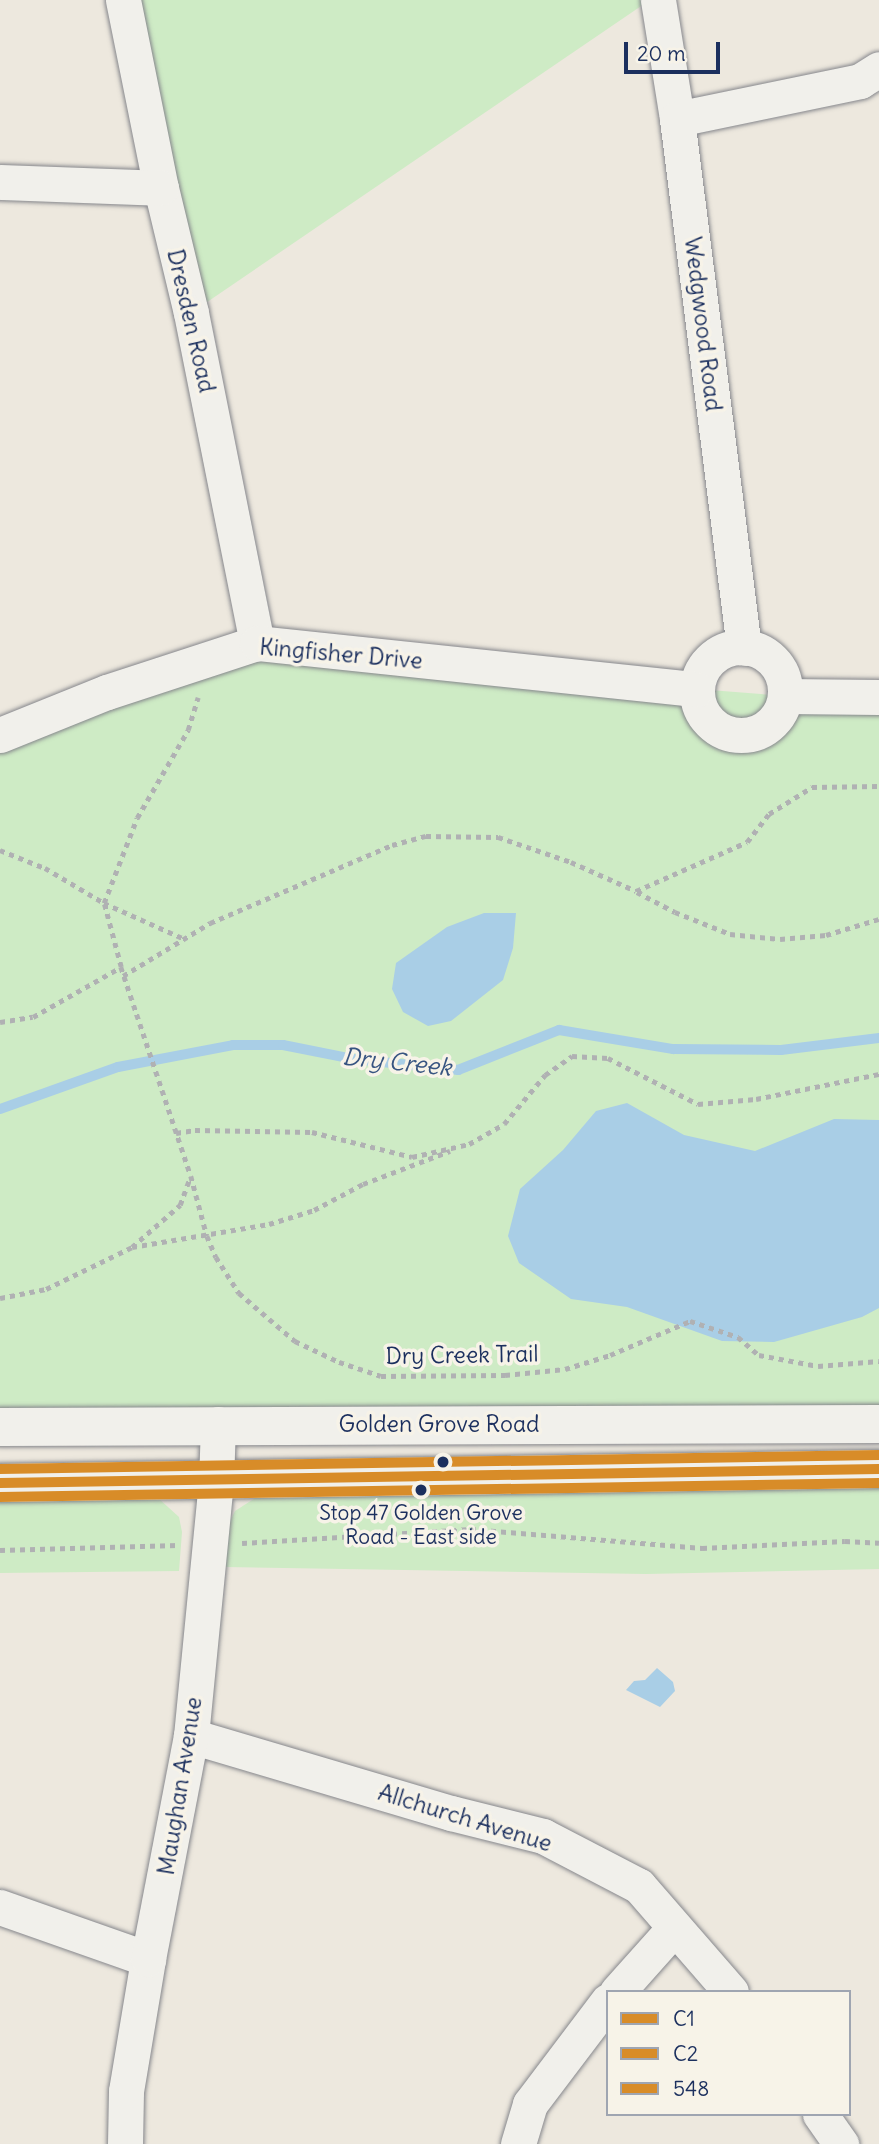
<!DOCTYPE html>
<html>
<head>
<meta charset="utf-8">
<style>
  body { margin:0 }
  #map { position:relative; width:879px; height:2144px; overflow:hidden; background:#ede8de; font-family:Delius,sans-serif }
  div>[style] { position:absolute }
  .green>* { inset:0; background:#ceebc5 }
  .water>* { inset:0; background:#a9cee6 }
  .stream>* { height:10px; margin:-5px; padding:0 5px; transform-origin:5px; border-radius:5px; background:#a9cee6 }
  .path>* { height:4.5px; margin-top:-2.25px; transform-origin:0; background:repeating-linear-gradient(90deg,#b0b1b3 0 5px,transparent 0 10px) }
  .roads { filter:drop-shadow(0 0 2px #86878c) drop-shadow(0 0 2px #86878c) }
  .minor>* { height:35px; margin:-17.5px; padding:0 17.5px; transform-origin:17.5px; border-radius:17.5px; background:#f1f0eb }
  .minor>.ring { margin:-17.5px; padding:0; box-sizing:content-box; background:none; border:35px solid #f1f0eb; border-radius:50% }
  .major>* { height:38px; margin:-19px; padding:0 19px; transform-origin:19px; border-radius:19px; background:#f1f0eb }
  .bus-1>* { height:10px; margin:-5px; padding:0 5px; transform-origin:5px; border-radius:5px; background:#d88c28 }
  .bus-2>* { height:10px; margin:-5px; padding:0 5px; transform-origin:5px; border-radius:5px; background:#d88c28 }
  .bus-3>* { height:10px; margin:-5px; padding:0 5px; transform-origin:5px; border-radius:5px; background:#d88c28 }
  .dots>* { width:19px; height:19px; translate:-50% -50%; box-sizing:border-box; border:4px solid #f7f3e8; border-radius:50% }
  span { translate:-50% -50%; white-space:nowrap; text-align:center; line-height:1.15; -webkit-text-stroke:7px #f7f3e8; paint-order:stroke }
  .bus-label { font-size:21px; color:#1b2f5e }
  .street-label { font-size:23px; color:#1b2f5e }
  .water-label { font-size:24px; color:#375481; font-style:italic }
  .legend { position:absolute; left:606px; top:1990px; width:245px; height:126px; box-sizing:border-box; background:#f7f3e8; border:2px solid #9fa5b1; margin:0; padding:9px 12px; list-style:none; font-size:21px; color:#1b2f5e }
  .legend li { display:flex; align-items:center; gap:14px; height:35px }
  .legend b { width:35px; border:2px solid #9fa5b1 }
  .scale { position:absolute; left:624px; top:42px; width:96px; height:32px; box-sizing:border-box; border:4px solid #1b2f5e; border-top:0; padding-left:9px; font-size:21px; line-height:24px; white-space:nowrap; color:#1b2f5e; -webkit-text-stroke:5px #f7f3e8; paint-order:stroke }
</style>
</head>
<body>
<div id="map">
  <div class="green">
    <i style="clip-path:polygon(123px 0,650px 0,191px 313px)"></i>
    <i style="clip-path:polygon(257px 643px,697px 689px,785px 696px,879px 697px,879px 1424px,0 1427px,0 735px)"></i>
    <i style="clip-path:polygon(879px 1487px,879px 1569px,646px 1574px,225px 1567px,227px 1527px,235px 1511px,263px 1493px)"></i>
    <i style="clip-path:polygon(0 1494px,157px 1497px,179px 1517px,182px 1532px,179px 1571px,0 1573px)"></i>
  </div>
  <div class="water">
    <i style="clip-path:polygon(484px 913px,516px 913px,513px 948px,503px 980px,451px 1021px,428px 1026px,403px 1012px,392px 989px,396px 963px,447px 927px)"></i>
    <i style="clip-path:polygon(627px 1103px,684px 1135px,755px 1151px,834px 1119px,879px 1120px,879px 1308px,862px 1317px,774px 1342px,722px 1341px,627px 1307px,571px 1299px,519px 1263px,508px 1236px,520px 1189px,563px 1150px,596px 1111px)"></i>
    <i style="clip-path:polygon(657px 1668px,673px 1682px,675px 1691px,660px 1707px,626px 1690px,634px 1681px,645px 1680px)"></i>
  </div>
  <div class="stream">
    <i style="left:0;top:1109px;width:125px;rotate:-19.6deg"></i>
    <i style="left:118px;top:1067px;width:117px;rotate:-10.8deg"></i>
    <i style="left:233px;top:1045px;width:50px"></i>
    <i style="left:283px;top:1045px;width:71px;rotate:11.3deg"></i>
    <i style="left:353px;top:1059px;width:106px;rotate:6deg"></i>
    <i style="left:458px;top:1070px;width:109px;rotate:-21.6deg"></i>
    <i style="left:559px;top:1030px;width:116px;rotate:9.5deg"></i>
    <i style="left:673px;top:1049px;width:108px;rotate:0.5deg"></i>
    <i style="left:781px;top:1050px;width:99px;rotate:-7deg"></i>
  </div>
  <div class="path">
    <i style="left:0;top:850px;width:48px;rotate:21.8deg"></i>
    <i style="left:45px;top:868px;width:69px;rotate:30.7deg"></i>
    <i style="left:104px;top:903px;width:89px;rotate:24deg"></i>
    <i style="left:637px;top:892px;width:43px;rotate:27.8deg"></i>
    <i style="left:675px;top:912px;width:59px;rotate:21.8deg"></i>
    <i style="left:730px;top:934px;width:50px;rotate:5.7deg"></i>
    <i style="left:780px;top:939px;width:46px;rotate:-5deg"></i>
    <i style="left:826px;top:935px;width:55px;rotate:-16.8deg"></i>
    <i style="left:121px;top:967px;width:66px;rotate:-104.9deg"></i>
    <i style="left:104px;top:903px;width:91px;rotate:-68.8deg"></i>
    <i style="left:137px;top:818px;width:102px;rotate:-59.9deg"></i>
    <i style="left:188px;top:730px;width:34px;rotate:-73deg"></i>
    <i style="left:123px;top:976px;width:102px;rotate:-31.3deg"></i>
    <i style="left:210px;top:923px;width:198px;rotate:-23.2deg"></i>
    <i style="left:392px;top:845px;width:35px;rotate:-15deg"></i>
    <i style="left:426px;top:836px;width:72px;rotate:0.8deg"></i>
    <i style="left:498px;top:837px;width:77px;rotate:18.9deg"></i>
    <i style="left:571px;top:862px;width:71px;rotate:24deg"></i>
    <i style="left:636px;top:891px;width:121px;rotate:-23.8deg"></i>
    <i style="left:747px;top:842px;width:36px;rotate:-52deg"></i>
    <i style="left:769px;top:814px;width:51px;rotate:-32.1deg"></i>
    <i style="left:812px;top:787px;width:67px;rotate:-0.9deg"></i>
    <i style="left:0;top:1022px;width:33px;rotate:-9deg"></i>
    <i style="left:33px;top:1017px;width:101px;rotate:-29.6deg"></i>
    <i style="left:121px;top:967px;width:220px;rotate:71.5deg"></i>
    <i style="left:191px;top:1176px;width:62px;rotate:75.1deg"></i>
    <i style="left:207px;top:1236px;width:23px;rotate:67deg"></i>
    <i style="left:216px;top:1257px;width:43px;rotate:57.4deg"></i>
    <i style="left:239px;top:1293px;width:74px;rotate:40.6deg"></i>
    <i style="left:295px;top:1341px;width:49px;rotate:25.5deg"></i>
    <i style="left:339px;top:1362px;width:44px;rotate:18.4deg"></i>
    <i style="left:381px;top:1376px;width:124px;rotate:-0.5deg"></i>
    <i style="left:505px;top:1375px;width:60px;rotate:-5.7deg"></i>
    <i style="left:565px;top:1369px;width:47px;rotate:-17.3deg"></i>
    <i style="left:610px;top:1355px;width:87px;rotate:-23deg"></i>
    <i style="left:690px;top:1321px;width:51px;rotate:18.4deg"></i>
    <i style="left:738px;top:1337px;width:28px;rotate:41deg"></i>
    <i style="left:759px;top:1355px;width:60px;rotate:10.6deg"></i>
    <i style="left:818px;top:1366px;width:61px;rotate:-4.7deg"></i>
    <i style="left:176px;top:1133px;width:19px;rotate:-9deg"></i>
    <i style="left:195px;top:1130px;width:117px;rotate:1deg"></i>
    <i style="left:312px;top:1132px;width:103px;rotate:14deg"></i>
    <i style="left:412px;top:1157px;width:58px;rotate:-12.8deg"></i>
    <i style="left:469px;top:1144px;width:40px;rotate:-29.7deg"></i>
    <i style="left:504px;top:1124px;width:64px;rotate:-50.1deg"></i>
    <i style="left:545px;top:1075px;width:33px;rotate:-35deg"></i>
    <i style="left:572px;top:1056px;width:36px;rotate:3deg"></i>
    <i style="left:608px;top:1058px;width:101px;rotate:27.1deg"></i>
    <i style="left:698px;top:1104px;width:58px;rotate:-4.9deg"></i>
    <i style="left:756px;top:1099px;width:126px;rotate:-11.5deg"></i>
    <i style="left:132px;top:1247px;width:139px;rotate:-9.5deg"></i>
    <i style="left:269px;top:1224px;width:47px;rotate:-17.3deg"></i>
    <i style="left:314px;top:1210px;width:55px;rotate:-28deg"></i>
    <i style="left:363px;top:1184px;width:93px;rotate:-20.8deg"></i>
    <i style="left:0;top:1298px;width:47px;rotate:-11.1deg"></i>
    <i style="left:46px;top:1289px;width:96px;rotate:-26deg"></i>
    <i style="left:132px;top:1247px;width:64px;rotate:-41.2deg"></i>
    <i style="left:180px;top:1205px;width:30px;rotate:-70deg"></i>
    <i style="left:242px;top:1543px;width:229px;rotate:-3.5deg"></i>
    <i style="left:471px;top:1529px;width:232px;rotate:4.7deg"></i>
    <i style="left:702px;top:1548px;width:143px;rotate:-2.8deg"></i>
    <i style="left:845px;top:1541px;width:34px;rotate:3deg"></i>
    <i style="left:0;top:1550px;width:178px;rotate:-1.6deg"></i>
  </div>
  <div class="roads">
    <div class="minor">
      <i style="left:123px;top:0;width:192px;rotate:78.6deg"></i>
      <i style="left:161px;top:188px;width:129px;rotate:76.5deg"></i>
      <i style="left:191px;top:313px;width:337px;rotate:78.7deg"></i>
      <i style="left:658px;top:0;width:121px;rotate:80.9deg"></i>
      <i style="left:677px;top:119px;width:533px;rotate:82.78deg"></i>
      <i style="left:677px;top:119px;width:187px;rotate:-11.7deg"></i>
      <i style="left:860px;top:81px;width:22px;rotate:-32deg"></i>
      <i style="left:0;top:182px;width:161px;rotate:2.1deg"></i>
      <i class="ring" style="left:697px;top:647px;width:53px;height:53px"></i>
      <i style="left:785px;top:696px;width:94px;rotate:0.6deg"></i>
      <i style="left:0;top:735px;width:115px;rotate:-21.9deg"></i>
      <i style="left:107px;top:692px;width:158px;rotate:-18.1deg"></i>
      <i style="left:257px;top:643px;width:442px;rotate:6deg"></i>
      <i style="left:191px;top:1736px;width:271px;rotate:16.5deg"></i>
      <i style="left:451px;top:1813px;width:95px;rotate:14deg"></i>
      <i style="left:543px;top:1836px;width:108px;rotate:27.5deg"></i>
      <i style="left:639px;top:1886px;width:140px;rotate:49deg"></i>
      <i style="left:0;top:1907px;width:157px;rotate:19.4deg"></i>
      <i style="left:617px;top:1992px;width:86px;rotate:-48.3deg"></i>
      <i style="left:820px;top:2114px;width:37px;rotate:55deg"></i>
      <i style="left:125px;top:2144px;width:53px;rotate:-88.9deg"></i>
      <i style="left:126px;top:2091px;width:134px;rotate:-80.5deg"></i>
      <i style="left:148px;top:1959px;width:227px;rotate:-79.1deg"></i>
      <i style="left:191px;top:1736px;width:255px;rotate:-84.4deg"></i>
      <i style="left:216px;top:1482px;width:58px;rotate:-88deg"></i>
      <i style="left:518px;top:2144px;width:42px;rotate:-73.3deg"></i>
      <i style="left:530px;top:2104px;width:129px;rotate:-52.9deg"></i>
    </div>
    <div class="major">
      <i style="left:0;top:1427px;width:879px;rotate:-0.2deg"></i>
      <i style="left:0;top:1483px;width:879px;rotate:-0.91deg"></i>
    </div>
  </div>
  <div class="bus-1">
    <i style="left:0;top:1483px;width:879px;rotate:-0.91deg"></i>
  </div>
  <div class="bus-2">
    <i style="left:0;top:1497px;width:879px;rotate:-0.91deg"></i>
  </div>
  <div class="bus-3">
    <i style="left:0;top:1469px;width:879px;rotate:-0.91deg"></i>
  </div>
  <div class="dots">
    <i style="left:443px;top:1462px;background:#1b2f5e"></i>
    <i style="left:421px;top:1490px;background:#1b2f5e"></i>
  </div>
  <div class="bus-label">
    <span style="left:421px;top:1525px">Stop 47 Golden Grove<br>Road - East side</span>
  </div>
  <div class="street-label">
    <span style="left:191px;top:321px;rotate:77deg">Dresden Road</span>
    <span style="left:703px;top:324px;rotate:83deg">Wedgwood Road</span>
    <span style="left:341px;top:654px;rotate:5deg">Kingfisher Drive</span>
    <span style="left:462px;top:1355px;rotate:-1deg">Dry Creek Trail</span>
    <span style="left:439px;top:1424px">Golden Grove Road</span>
    <span style="left:180px;top:1786px;rotate:-81deg">Maughan Avenue</span>
    <span style="left:465px;top:1818px;rotate:17deg">Allchurch Avenue</span>
  </div>
  <div class="water-label">
    <span style="left:397px;top:1062px;rotate:6deg">Dry Creek</span>
  </div>
  <ul class="legend">
  <li><b style="height:9px;background:#d88c28"></b>C1</li>
  <li><b style="height:9px;background:#d88c28"></b>C2</li>
  <li><b style="height:9px;background:#d88c28"></b>548</li>
  </ul>
  <div class="scale">20 m</div>
</div>
</body>
</html>
